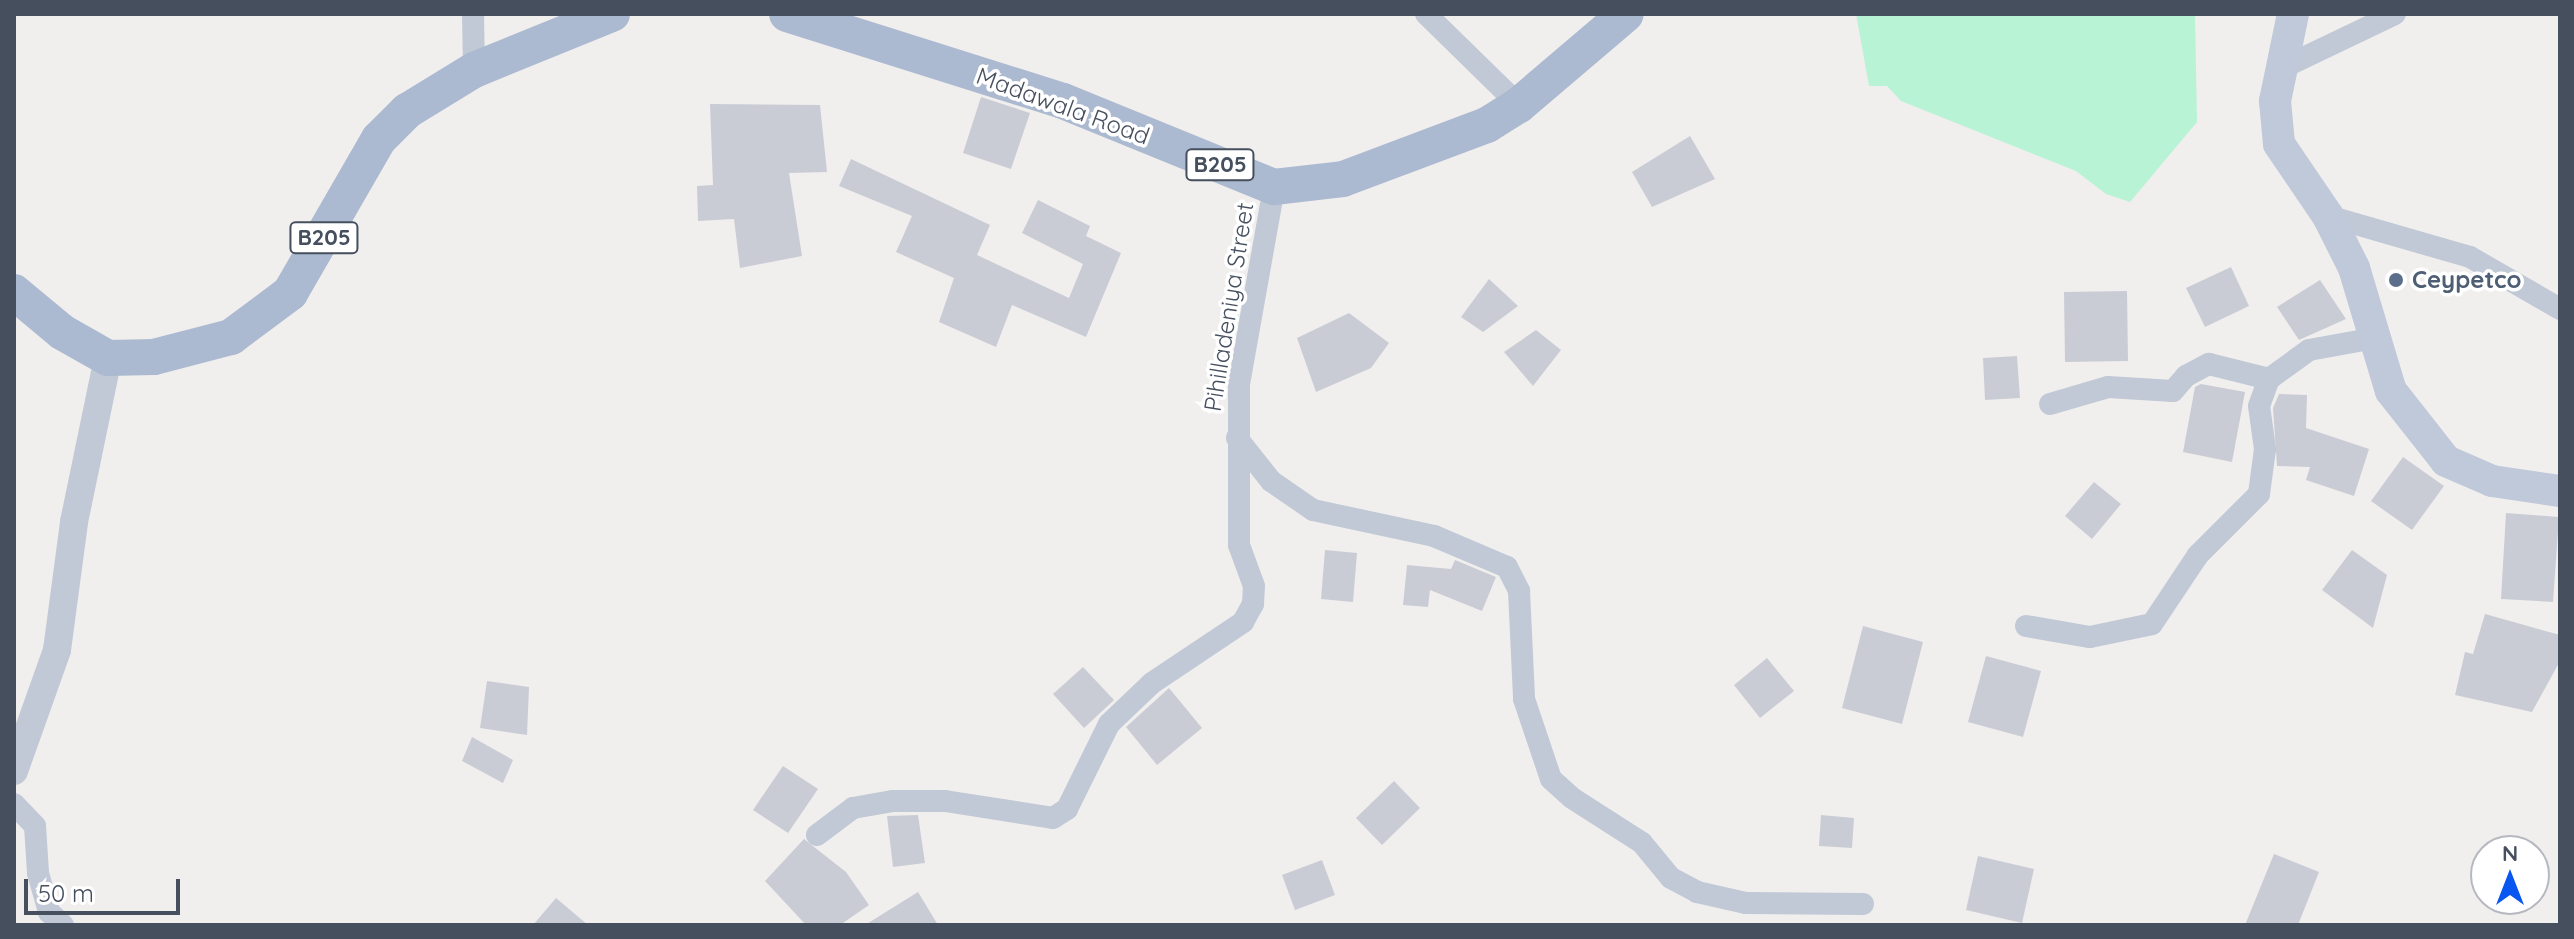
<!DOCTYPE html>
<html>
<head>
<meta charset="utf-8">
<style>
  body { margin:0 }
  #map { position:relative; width:2574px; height:939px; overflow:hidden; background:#f1eeee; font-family:Quicksand,sans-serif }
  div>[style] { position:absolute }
  .green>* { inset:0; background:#b8f3d5 }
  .building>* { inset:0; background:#caccd5 }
  .minor>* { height:22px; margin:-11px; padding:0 11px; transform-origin:11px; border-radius:11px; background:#c0c9d5 }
  .tertiary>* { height:28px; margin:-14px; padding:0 14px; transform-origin:14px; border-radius:14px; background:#c0c9d5 }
  .secondary>* { height:32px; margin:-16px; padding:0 16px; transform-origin:16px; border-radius:16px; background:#bfc9d9 }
  .primary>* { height:36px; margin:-18px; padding:0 18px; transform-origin:18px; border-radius:18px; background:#abbad0 }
  .dots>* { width:22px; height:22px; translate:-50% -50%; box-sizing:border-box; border:4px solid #fff; border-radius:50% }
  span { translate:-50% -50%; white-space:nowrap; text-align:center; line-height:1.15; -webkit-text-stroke:7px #fff; paint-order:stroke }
  .shield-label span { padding:2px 6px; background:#fff; border:2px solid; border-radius:6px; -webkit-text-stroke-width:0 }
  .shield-label { font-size:22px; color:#454f5e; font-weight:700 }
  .street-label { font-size:24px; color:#454f5e }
  .service-label { font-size:24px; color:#4e5e75; font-weight:700 }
  .left { translate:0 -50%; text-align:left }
  .frame { position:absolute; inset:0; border:16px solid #454f5e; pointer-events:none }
  .north { position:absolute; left:2470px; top:835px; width:80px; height:80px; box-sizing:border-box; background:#fff; border:2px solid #b5b9bf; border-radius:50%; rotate:0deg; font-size:22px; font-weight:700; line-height:32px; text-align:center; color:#454f5e }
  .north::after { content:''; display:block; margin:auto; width:28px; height:36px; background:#0956f0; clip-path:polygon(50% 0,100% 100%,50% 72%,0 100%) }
  .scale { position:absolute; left:24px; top:879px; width:156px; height:36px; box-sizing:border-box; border:4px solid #454f5e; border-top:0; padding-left:10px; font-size:24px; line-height:28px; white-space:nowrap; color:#454f5e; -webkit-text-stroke:6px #fff; paint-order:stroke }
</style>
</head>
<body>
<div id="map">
  <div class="green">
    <i style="clip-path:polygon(1856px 14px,2195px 14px,2197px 122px,2130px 202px,2106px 194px,2076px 171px,1901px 101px,1887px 86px,1869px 86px)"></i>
  </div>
  <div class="building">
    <i style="clip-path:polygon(981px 97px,1030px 113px,1011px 169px,963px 153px)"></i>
    <i style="clip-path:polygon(710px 104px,820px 105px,827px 172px,789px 173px,802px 256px,740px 268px,734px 219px,698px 221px,697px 186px,713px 185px)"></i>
    <i style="clip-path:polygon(1690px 136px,1715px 179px,1652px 207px,1632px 172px)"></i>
    <i style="clip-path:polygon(851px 159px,990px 225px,977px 255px,1069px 298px,1083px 264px,1022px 233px,1038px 200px,1090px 226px,1086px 236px,1121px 253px,1086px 337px,1012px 305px,996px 347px,939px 322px,954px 278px,896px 252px,912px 216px,839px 186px)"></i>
    <i style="clip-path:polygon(2231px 267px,2249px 306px,2205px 327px,2186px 288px)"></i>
    <i style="clip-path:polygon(1489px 279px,1518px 306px,1483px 332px,1461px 317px)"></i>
    <i style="clip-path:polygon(2320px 280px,2346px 319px,2299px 340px,2277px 307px)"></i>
    <i style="clip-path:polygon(2127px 291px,2128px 361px,2065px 362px,2064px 292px)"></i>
    <i style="clip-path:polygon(1349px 313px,1389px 343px,1371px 368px,1316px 392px,1297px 338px)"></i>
    <i style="clip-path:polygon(1536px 330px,1561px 350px,1533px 386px,1504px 352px)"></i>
    <i style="clip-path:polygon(2017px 356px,2020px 398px,1985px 400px,1983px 358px)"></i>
    <i style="clip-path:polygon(2201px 384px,2245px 392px,2232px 462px,2183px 452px,2195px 387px)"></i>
    <i style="clip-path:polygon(2279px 394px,2307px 395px,2306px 428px,2369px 449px,2354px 496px,2306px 480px,2310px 467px,2277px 466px,2273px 408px)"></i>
    <i style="clip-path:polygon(2403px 457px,2444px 486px,2412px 530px,2371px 501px)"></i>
    <i style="clip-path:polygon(2094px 482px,2121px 504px,2092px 539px,2065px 516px)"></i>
    <i style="clip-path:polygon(2506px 513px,2559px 517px,2553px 602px,2501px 599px)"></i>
    <i style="clip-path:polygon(1325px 550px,1357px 553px,1353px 602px,1321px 599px)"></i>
    <i style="clip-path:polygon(2352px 550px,2387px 575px,2373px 628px,2322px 590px)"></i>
    <i style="clip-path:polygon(1455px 560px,1496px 577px,1482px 611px,1430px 590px,1428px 607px,1403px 605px,1407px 565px,1451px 569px)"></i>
    <i style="clip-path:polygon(2485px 614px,2560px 635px,2560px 661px,2532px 712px,2455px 695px,2465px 652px,2473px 654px)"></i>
    <i style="clip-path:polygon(1863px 626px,1923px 642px,1902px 724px,1842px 708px)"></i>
    <i style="clip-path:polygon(1986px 656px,2041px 671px,2023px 737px,1968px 722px)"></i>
    <i style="clip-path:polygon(1767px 658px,1794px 691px,1760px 718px,1734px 685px)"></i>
    <i style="clip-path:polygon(1083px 667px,1114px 700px,1084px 728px,1053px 694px)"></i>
    <i style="clip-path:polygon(487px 681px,529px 687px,527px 735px,480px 728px)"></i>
    <i style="clip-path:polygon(1169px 688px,1202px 728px,1157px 765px,1126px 727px)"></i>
    <i style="clip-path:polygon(472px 737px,513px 760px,503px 783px,462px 761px)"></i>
    <i style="clip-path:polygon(783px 766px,818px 789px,788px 833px,753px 810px)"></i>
    <i style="clip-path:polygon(1394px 781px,1420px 808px,1382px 845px,1356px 818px)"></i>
    <i style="clip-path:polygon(918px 815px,925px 863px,893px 867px,887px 816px)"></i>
    <i style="clip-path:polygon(1821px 815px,1854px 818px,1852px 848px,1819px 846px)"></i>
    <i style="clip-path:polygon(804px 839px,846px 872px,869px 905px,840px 925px,806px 925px,765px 881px)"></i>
    <i style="clip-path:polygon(2274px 854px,2319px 872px,2298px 925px,2245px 925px)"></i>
    <i style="clip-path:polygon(1978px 856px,2034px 869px,2022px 923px,1966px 910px)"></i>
    <i style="clip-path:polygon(1322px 860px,1335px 895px,1295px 910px,1282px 875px)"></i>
    <i style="clip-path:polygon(918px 892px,938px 925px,865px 925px)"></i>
    <i style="clip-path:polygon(556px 898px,588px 925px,533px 925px)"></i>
  </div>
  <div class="minor">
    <i style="left:473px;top:14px;width:56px;rotate:89deg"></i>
    <i style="left:1426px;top:14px;width:130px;rotate:44.4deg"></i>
    <i style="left:2282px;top:68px;width:125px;rotate:-25.5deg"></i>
    <i style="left:2328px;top:216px;width:148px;rotate:16.1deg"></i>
    <i style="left:2470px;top:257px;width:104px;rotate:30deg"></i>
    <i style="left:2050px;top:404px;width:60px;rotate:-16.3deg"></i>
    <i style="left:2108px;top:387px;width:65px;rotate:3.5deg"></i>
    <i style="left:2173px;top:391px;width:20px;rotate:-49deg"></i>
    <i style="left:2186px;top:376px;width:26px;rotate:-28deg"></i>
    <i style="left:2209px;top:364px;width:62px;rotate:14deg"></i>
    <i style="left:1237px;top:438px;width:55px;rotate:51.7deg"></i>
    <i style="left:1271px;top:481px;width:51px;rotate:34.6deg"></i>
    <i style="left:1313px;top:510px;width:124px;rotate:12.1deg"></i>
    <i style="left:1434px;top:536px;width:79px;rotate:23deg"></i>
    <i style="left:1507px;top:567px;width:27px;rotate:63deg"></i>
    <i style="left:1519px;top:591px;width:108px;rotate:87.3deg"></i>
    <i style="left:1524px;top:699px;width:84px;rotate:71.4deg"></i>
    <i style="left:1551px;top:779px;width:28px;rotate:42deg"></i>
    <i style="left:1572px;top:798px;width:83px;rotate:32.7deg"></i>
    <i style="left:1642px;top:843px;width:45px;rotate:50.4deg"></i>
    <i style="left:1671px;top:878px;width:30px;rotate:28deg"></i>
    <i style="left:1697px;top:892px;width:50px;rotate:12.7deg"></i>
    <i style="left:1746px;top:903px;width:117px;rotate:0.5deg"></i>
    <i style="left:2026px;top:626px;width:65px;rotate:9.8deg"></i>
    <i style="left:2090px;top:637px;width:63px;rotate:-11.8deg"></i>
    <i style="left:2152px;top:624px;width:83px;rotate:-56.3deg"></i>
    <i style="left:2198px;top:555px;width:86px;rotate:-45deg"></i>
    <i style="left:2259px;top:494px;width:45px;rotate:-82.4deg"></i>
    <i style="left:2265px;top:449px;width:43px;rotate:-97.9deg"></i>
    <i style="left:2259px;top:406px;width:29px;rotate:-70deg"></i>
    <i style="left:2269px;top:379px;width:49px;rotate:-35.9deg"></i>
    <i style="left:2309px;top:350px;width:67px;rotate:-10.3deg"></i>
    <i style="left:14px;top:804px;width:30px;rotate:46deg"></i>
    <i style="left:35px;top:826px;width:47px;rotate:86.3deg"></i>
    <i style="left:38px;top:873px;width:41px;rotate:74.2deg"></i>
    <i style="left:49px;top:912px;width:19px;rotate:43deg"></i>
    <i style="left:817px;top:835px;width:45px;rotate:-36.9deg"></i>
    <i style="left:853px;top:808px;width:41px;rotate:-9.9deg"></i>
    <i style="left:893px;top:801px;width:52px"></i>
    <i style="left:945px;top:801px;width:109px;rotate:8.9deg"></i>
    <i style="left:1053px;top:818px;width:17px;rotate:-33deg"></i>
    <i style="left:1067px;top:809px;width:95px;rotate:-63.7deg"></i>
    <i style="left:1109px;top:724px;width:59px;rotate:-43.6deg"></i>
    <i style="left:1152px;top:683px;width:110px;rotate:-33.8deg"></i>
    <i style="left:1243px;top:622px;width:21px;rotate:-61deg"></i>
    <i style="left:1253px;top:604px;width:18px;rotate:-87deg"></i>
    <i style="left:1254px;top:586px;width:44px;rotate:-110.1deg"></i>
    <i style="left:1239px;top:545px;width:161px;rotate:-90deg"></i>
    <i style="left:1239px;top:384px;width:200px;rotate:-79.9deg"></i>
  </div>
  <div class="tertiary">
    <i style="left:14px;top:771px;width:128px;rotate:-70.4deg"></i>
    <i style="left:57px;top:650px;width:129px;rotate:-82.4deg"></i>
    <i style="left:74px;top:522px;width:167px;rotate:-78.3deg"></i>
  </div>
  <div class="secondary">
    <i style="left:2293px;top:14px;width:89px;rotate:101.7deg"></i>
    <i style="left:2275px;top:101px;width:43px;rotate:84.7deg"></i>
    <i style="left:2279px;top:144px;width:87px;rotate:55.8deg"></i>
    <i style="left:2328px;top:216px;width:58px;rotate:63.4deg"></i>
    <i style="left:2354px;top:268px;width:128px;rotate:73.3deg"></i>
    <i style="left:2391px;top:391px;width:89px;rotate:51.8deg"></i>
    <i style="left:2446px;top:461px;width:50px;rotate:23.5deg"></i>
    <i style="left:2492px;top:481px;width:69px;rotate:8.4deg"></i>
  </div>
  <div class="primary">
    <i style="left:787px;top:14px;width:289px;rotate:17.5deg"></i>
    <i style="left:1063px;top:101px;width:228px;rotate:22.2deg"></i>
    <i style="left:1274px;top:187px;width:69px;rotate:-6.6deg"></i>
    <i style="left:1343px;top:179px;width:154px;rotate:-20.6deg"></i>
    <i style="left:1487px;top:125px;width:38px;rotate:-32deg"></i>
    <i style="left:1519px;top:105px;width:140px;rotate:-40.4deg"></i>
    <i style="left:14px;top:292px;width:62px;rotate:39.8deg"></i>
    <i style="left:62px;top:332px;width:53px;rotate:29.5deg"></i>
    <i style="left:108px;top:358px;width:46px;rotate:-1.2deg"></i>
    <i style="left:154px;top:357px;width:80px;rotate:-14.6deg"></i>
    <i style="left:231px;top:337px;width:74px;rotate:-36.7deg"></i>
    <i style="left:290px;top:293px;width:178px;rotate:-60deg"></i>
    <i style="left:379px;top:139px;width:40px;rotate:-45deg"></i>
    <i style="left:407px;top:111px;width:79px;rotate:-31.5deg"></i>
    <i style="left:474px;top:70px;width:149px;rotate:-22.1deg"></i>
  </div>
  <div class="dots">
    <i style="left:2396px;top:280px;background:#5c6f8a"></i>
  </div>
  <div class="shield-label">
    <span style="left:1220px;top:165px">B205</span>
    <span style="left:324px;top:238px">B205</span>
  </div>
  <div class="street-label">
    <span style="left:1063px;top:106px;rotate:20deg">Madawala Road</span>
    <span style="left:1229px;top:307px;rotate:-81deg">Pihilladeniya Street</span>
  </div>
  <div class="service-label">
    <span class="left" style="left:2412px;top:280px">Ceypetco</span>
  </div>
  <div class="frame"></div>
  <div class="north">N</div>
  <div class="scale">50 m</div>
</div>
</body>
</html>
